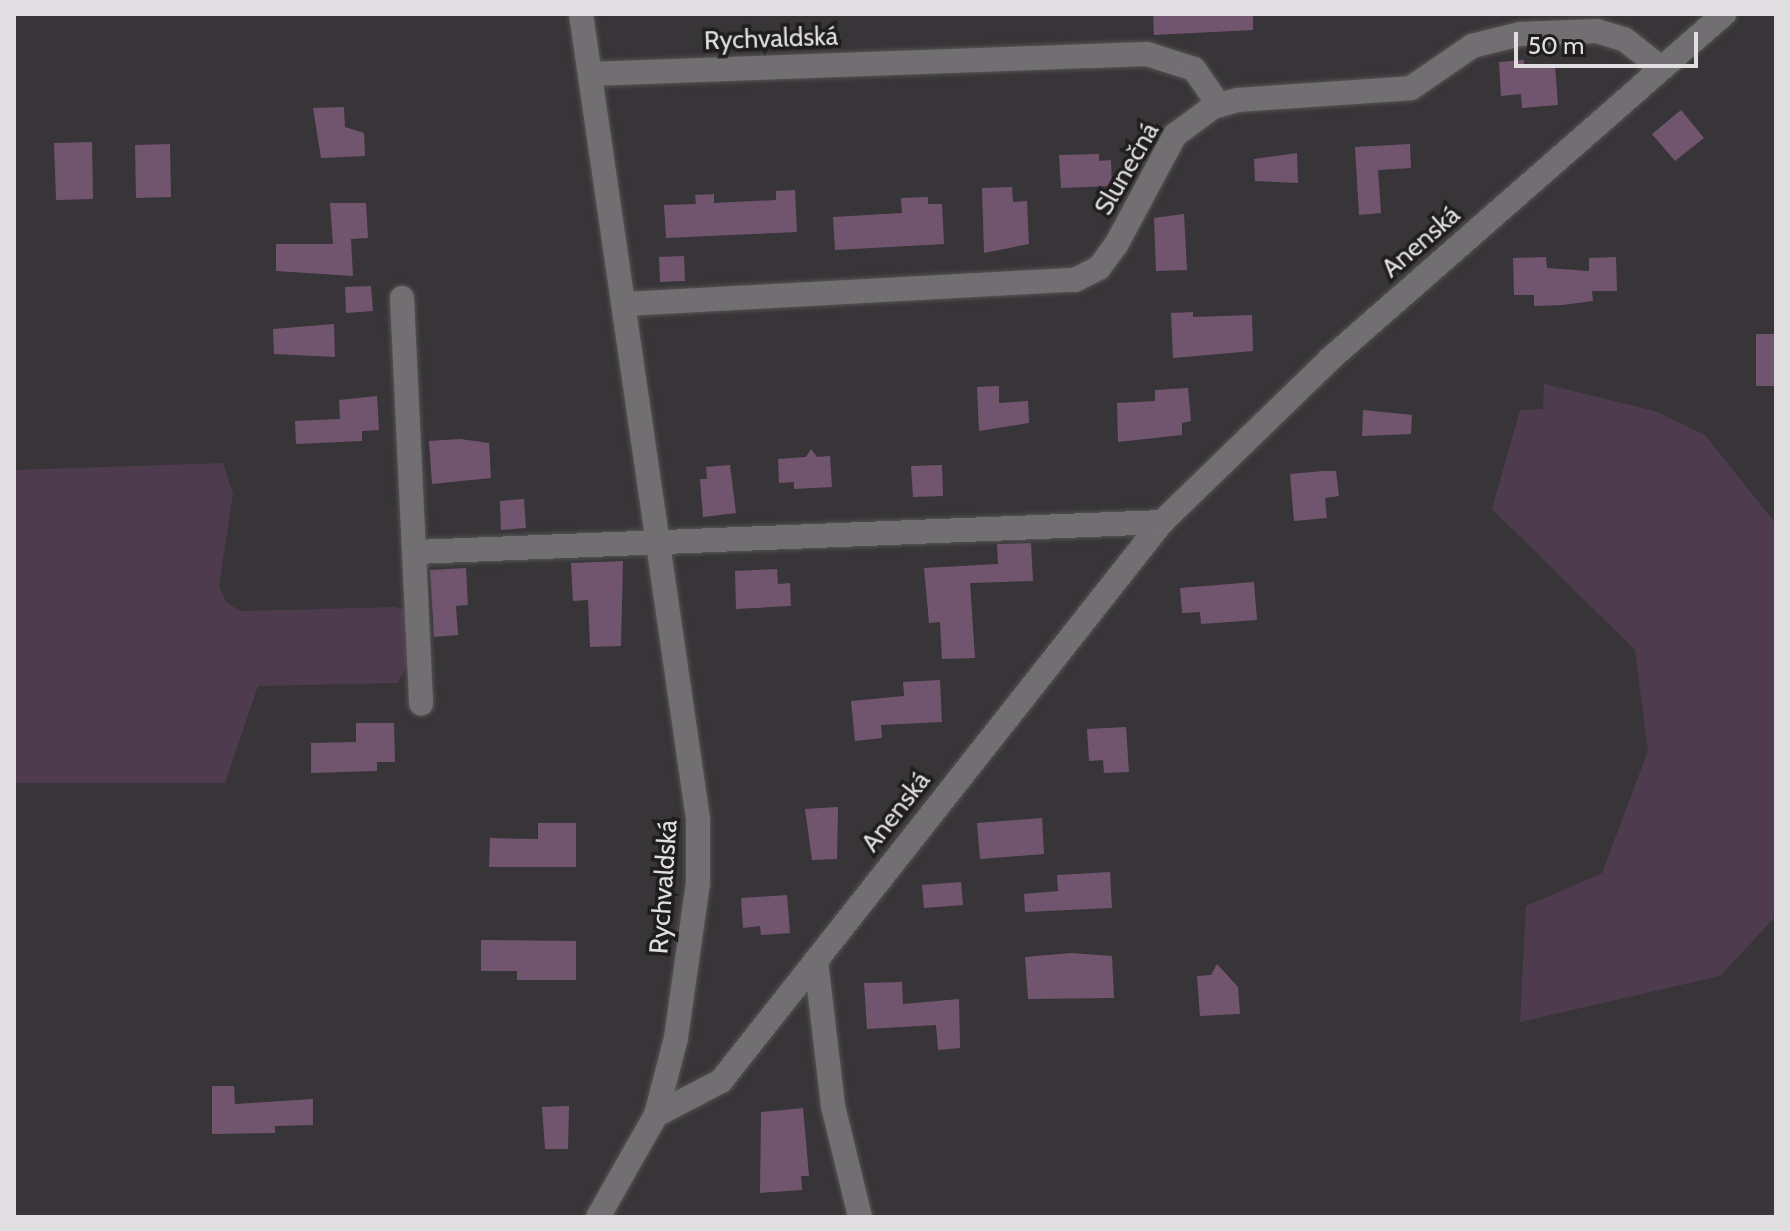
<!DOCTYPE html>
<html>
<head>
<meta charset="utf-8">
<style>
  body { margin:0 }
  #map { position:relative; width:1790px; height:1231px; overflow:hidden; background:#383538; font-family:Cabin,sans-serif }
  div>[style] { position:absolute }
  .green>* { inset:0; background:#4f3b4e }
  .building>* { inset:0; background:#71556f }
  .roads { filter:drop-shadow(0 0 2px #555355) drop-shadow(0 0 2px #555355) }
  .minor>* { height:24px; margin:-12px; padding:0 12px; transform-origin:12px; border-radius:12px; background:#726f72 }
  span { translate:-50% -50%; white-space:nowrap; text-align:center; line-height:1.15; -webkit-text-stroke:7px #1f1d1e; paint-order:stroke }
  .street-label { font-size:26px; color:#e0dee0 }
  .frame { position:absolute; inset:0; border:16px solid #e0dee0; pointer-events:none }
  .scale { position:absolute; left:1514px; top:32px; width:184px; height:36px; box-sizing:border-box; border:4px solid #e0dee0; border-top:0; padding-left:10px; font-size:24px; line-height:28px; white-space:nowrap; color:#e0dee0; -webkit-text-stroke:6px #1f1d1e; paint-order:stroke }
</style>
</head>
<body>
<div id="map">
  <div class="green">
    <i style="clip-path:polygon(1544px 384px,1655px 411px,1705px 435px,1776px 524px,1776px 916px,1720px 976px,1520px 1022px,1526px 906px,1602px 873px,1648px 751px,1635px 650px,1492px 509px,1520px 410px,1543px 409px)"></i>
    <i style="clip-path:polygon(223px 463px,233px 494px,219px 586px,226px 602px,240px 611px,396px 607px,404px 610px,407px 666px,398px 683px,258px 686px,225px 783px,14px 783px,14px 470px)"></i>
  </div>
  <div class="building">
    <i style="clip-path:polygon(1153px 14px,1253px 14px,1253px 30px,1154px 35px)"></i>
    <i style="clip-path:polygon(1524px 60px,1524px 67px,1555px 65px,1558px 105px,1522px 108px,1521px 94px,1501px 96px,1499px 62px)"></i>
    <i style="clip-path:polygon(344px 107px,345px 127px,364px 133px,365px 156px,321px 158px,313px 108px)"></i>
    <i style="clip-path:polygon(1681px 110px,1704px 138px,1675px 161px,1652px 134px)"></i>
    <i style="clip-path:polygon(92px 142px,93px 199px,56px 200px,54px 143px)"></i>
    <i style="clip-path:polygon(170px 144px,171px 197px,136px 198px,135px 145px)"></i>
    <i style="clip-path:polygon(1410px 144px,1411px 168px,1378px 170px,1381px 213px,1359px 215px,1355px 147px)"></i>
    <i style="clip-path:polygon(1297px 153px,1298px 183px,1255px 181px,1254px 159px)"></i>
    <i style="clip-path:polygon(1099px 154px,1099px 161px,1111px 160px,1112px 186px,1061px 188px,1059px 155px)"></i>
    <i style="clip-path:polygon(1012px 187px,1013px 202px,1027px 201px,1029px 244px,984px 253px,982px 188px)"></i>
    <i style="clip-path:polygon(795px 190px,797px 232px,666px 238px,664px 205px,696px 204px,695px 195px,714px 194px,714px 203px,776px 200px,776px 191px)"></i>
    <i style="clip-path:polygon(928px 197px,928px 204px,942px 204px,944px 244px,835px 250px,833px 217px,902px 213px,901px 198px)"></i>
    <i style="clip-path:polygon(330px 203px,366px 203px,368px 238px,351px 239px,353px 276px,276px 271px,276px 244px,333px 244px)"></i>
    <i style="clip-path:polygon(1184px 214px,1187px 270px,1156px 271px,1154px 218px)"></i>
    <i style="clip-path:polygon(684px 256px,685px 281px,660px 282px,659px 257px)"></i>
    <i style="clip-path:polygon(1546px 257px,1547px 268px,1589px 271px,1589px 258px,1616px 257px,1617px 291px,1592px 291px,1593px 301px,1562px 305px,1534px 306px,1534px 295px,1514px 295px,1513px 258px)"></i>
    <i style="clip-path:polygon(371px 286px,373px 311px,346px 313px,345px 287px)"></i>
    <i style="clip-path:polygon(1193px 312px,1193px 317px,1252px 315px,1253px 351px,1173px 358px,1171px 313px)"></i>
    <i style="clip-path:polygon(334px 324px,335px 357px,274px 354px,273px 329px)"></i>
    <i style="clip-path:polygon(1756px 334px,1776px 334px,1776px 386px,1756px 386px)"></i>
    <i style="clip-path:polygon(999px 386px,999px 403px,1028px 401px,1029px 423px,979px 431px,977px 387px)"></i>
    <i style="clip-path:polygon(1188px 388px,1191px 421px,1182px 423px,1182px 435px,1118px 442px,1117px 403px,1155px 401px,1155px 390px)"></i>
    <i style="clip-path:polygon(377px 396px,379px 430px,362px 431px,362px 441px,296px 444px,295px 421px,340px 419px,339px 400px)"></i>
    <i style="clip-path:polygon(1363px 410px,1412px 415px,1411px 434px,1362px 436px)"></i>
    <i style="clip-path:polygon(460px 439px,489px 443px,491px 478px,432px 484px,429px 441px)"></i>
    <i style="clip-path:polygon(811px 449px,817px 457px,830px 456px,832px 487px,794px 489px,794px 482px,779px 483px,778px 459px,806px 457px)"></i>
    <i style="clip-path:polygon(730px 465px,736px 513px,703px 517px,700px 479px,707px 479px,706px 467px)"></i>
    <i style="clip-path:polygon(942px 465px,943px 496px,913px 497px,911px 466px)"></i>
    <i style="clip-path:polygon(1323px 471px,1336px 471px,1339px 496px,1325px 498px,1327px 518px,1294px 521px,1290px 474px)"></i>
    <i style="clip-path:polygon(524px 499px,526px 528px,501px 530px,500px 501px)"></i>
    <i style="clip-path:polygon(1031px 543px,1033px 581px,970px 583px,975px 658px,942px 659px,940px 622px,929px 623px,924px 568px,998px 564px,997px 544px)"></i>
    <i style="clip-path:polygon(623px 561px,621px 646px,590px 647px,588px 600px,573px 601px,571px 563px)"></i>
    <i style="clip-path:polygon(466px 568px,468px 605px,456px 606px,458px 635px,434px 637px,430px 570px)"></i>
    <i style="clip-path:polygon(777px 569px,778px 584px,790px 583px,791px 606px,736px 609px,735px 571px)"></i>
    <i style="clip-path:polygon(1254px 582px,1257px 620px,1201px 624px,1200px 612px,1182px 613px,1180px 588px)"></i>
    <i style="clip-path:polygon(940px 680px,942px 722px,881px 725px,882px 738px,855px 741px,851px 701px,904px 696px,903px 682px)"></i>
    <i style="clip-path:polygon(356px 723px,394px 723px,395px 762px,377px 762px,377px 771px,311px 773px,311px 743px,356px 742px)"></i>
    <i style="clip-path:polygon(1126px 727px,1129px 772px,1104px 773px,1103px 760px,1089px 761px,1087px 729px)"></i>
    <i style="clip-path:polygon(838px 807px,837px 859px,812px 860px,805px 809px)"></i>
    <i style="clip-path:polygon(1042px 818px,1044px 854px,980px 859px,977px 823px)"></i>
    <i style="clip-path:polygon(538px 823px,576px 823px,576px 867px,489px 867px,490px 838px,538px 839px)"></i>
    <i style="clip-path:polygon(1110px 872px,1112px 908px,1025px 912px,1024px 894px,1058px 891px,1057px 875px)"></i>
    <i style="clip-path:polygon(961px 882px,963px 905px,924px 908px,922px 885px)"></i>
    <i style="clip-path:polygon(787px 895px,790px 933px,761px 935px,760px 926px,743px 928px,741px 898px)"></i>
    <i style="clip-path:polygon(481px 940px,576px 941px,576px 980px,517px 980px,517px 971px,481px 971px)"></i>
    <i style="clip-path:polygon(1071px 953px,1112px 956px,1114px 998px,1028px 999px,1025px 957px)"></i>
    <i style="clip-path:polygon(1217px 964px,1238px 987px,1240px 1014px,1200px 1016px,1197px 976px,1211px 975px)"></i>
    <i style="clip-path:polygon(902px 982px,903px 1004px,959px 999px,960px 1048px,938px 1050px,936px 1025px,867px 1029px,864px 983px)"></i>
    <i style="clip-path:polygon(212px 1086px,234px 1086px,235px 1104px,313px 1099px,313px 1125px,275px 1126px,275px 1133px,212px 1134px)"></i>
    <i style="clip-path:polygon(569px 1106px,568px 1149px,545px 1149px,542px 1107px)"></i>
    <i style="clip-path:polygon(803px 1108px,809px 1176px,801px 1176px,802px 1190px,760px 1193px,761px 1112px)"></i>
  </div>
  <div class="roads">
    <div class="minor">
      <i style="left:581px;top:14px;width:813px;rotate:81.73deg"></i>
      <i style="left:698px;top:819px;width:64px;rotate:90deg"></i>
      <i style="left:698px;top:883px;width:157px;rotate:98.1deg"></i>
      <i style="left:676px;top:1038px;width:80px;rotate:104.6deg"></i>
      <i style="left:656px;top:1115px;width:117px;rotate:119.6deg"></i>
      <i style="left:590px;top:74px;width:557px;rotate:-2.06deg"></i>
      <i style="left:1147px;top:54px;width:49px;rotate:17.7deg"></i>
      <i style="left:1194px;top:69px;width:44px;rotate:55.2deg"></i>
      <i style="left:402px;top:298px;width:406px;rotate:87.3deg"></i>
      <i style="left:625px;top:304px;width:451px;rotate:-3.1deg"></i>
      <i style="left:1075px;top:280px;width:27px;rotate:-27deg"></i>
      <i style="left:1099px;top:268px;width:29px;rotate:-54deg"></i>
      <i style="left:1116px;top:245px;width:125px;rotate:-61.8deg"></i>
      <i style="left:1175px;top:135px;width:47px;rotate:-36.4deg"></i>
      <i style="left:1213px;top:107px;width:25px;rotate:-16deg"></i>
      <i style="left:1237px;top:100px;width:174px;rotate:-3.9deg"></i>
      <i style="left:1411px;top:88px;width:74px;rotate:-34.5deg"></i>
      <i style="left:1472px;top:46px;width:49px;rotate:-14deg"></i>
      <i style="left:1520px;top:34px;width:77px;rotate:-2.2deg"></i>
      <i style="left:1597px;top:31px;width:28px;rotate:17deg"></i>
      <i style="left:1624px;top:39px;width:47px;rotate:38.1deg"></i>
      <i style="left:416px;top:552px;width:747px;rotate:-2.3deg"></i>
      <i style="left:816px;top:961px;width:146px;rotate:83.3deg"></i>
      <i style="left:833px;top:1106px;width:114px;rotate:76.3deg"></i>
      <i style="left:656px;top:1115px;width:73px;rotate:-27.6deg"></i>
      <i style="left:721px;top:1081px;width:712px;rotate:-51.73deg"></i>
      <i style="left:1162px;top:522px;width:234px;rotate:-44.1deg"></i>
      <i style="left:1330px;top:359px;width:524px;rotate:-41.21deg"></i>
    </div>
  </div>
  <div class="street-label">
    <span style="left:771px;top:39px;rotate:-2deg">Rychvaldská</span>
    <span style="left:1127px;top:169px;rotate:-60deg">Slunečná</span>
    <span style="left:1421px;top:242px;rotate:-41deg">Anenská</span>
    <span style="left:896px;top:812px;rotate:-52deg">Anenská</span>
    <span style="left:664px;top:887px;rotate:-86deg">Rychvaldská</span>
  </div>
  <div class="frame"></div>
  <div class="scale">50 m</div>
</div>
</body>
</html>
